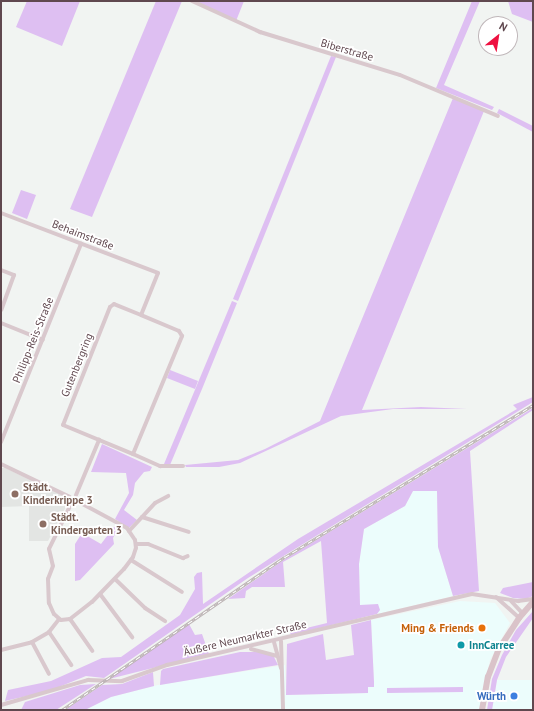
<!DOCTYPE html>
<html>
<head>
<meta charset="utf-8">
<style>
  body { margin:0 }
  #map { position:relative; width:534px; height:711px; overflow:hidden; background:#f1f4f2; font-family:"PT Sans",sans-serif }
  div>[style] { position:absolute }
  .commercial>* { inset:0; background:#ecfdfc }
  .education>* { inset:0; background:#e3e5e3 }
  .green>* { inset:0; background:#debff2 }
  .street>* { height:4px; margin:-2px; padding:0 2px; transform-origin:2px; border-radius:2px; background:#d9c8cd }
  .secondary>* { height:6px; margin:-3px; padding:0 3px; transform-origin:3px; border-radius:3px; background:#dac3c9 }
  .rail>* { height:3px; margin-top:-1.5px; transform-origin:0; background:repeating-linear-gradient(90deg,#fff 0 4.5px,#bcb3b4 0 9px); box-sizing:border-box; border-block:1px solid #bcb3b4 }
  .dots>* { width:11px; height:11px; translate:-50% -50%; box-sizing:border-box; border:2px solid #fff; border-radius:50% }
  span { translate:-50% -50%; white-space:nowrap; text-align:center; line-height:1.15; -webkit-text-stroke:3.5px #fff; paint-order:stroke }
  .street-label { font-size:11px; color:#60484f }
  .education-label { font-size:11px; color:#785e54; font-weight:700 }
  .left { translate:0 -50%; text-align:left }
  .food-label { font-size:11px; color:#c56008; font-weight:700 }
  .right { translate:-100% -50%; text-align:right }
  .culture-label { font-size:11px; color:#0d838f; font-weight:700 }
  .shop-label { font-size:11px; color:#366cbe; font-weight:700 }
  .frame { position:absolute; inset:0; border:2px solid #60484f; pointer-events:none }
  .north { position:absolute; left:478px; top:16px; width:40px; height:40px; box-sizing:border-box; background:#fff; border:1px solid #bfb6b9; border-radius:50%; rotate:30deg; font-size:11px; font-weight:700; line-height:16px; text-align:center; color:#60484f }
  .north::after { content:''; display:block; margin:auto; width:14px; height:18px; background:#ee1140; clip-path:polygon(50% 0,100% 100%,50% 72%,0 100%) }
</style>
</head>
<body>
<div id="map">
  <div class="commercial">
    <i style="clip-path:polygon(413px 491px,437px 491px,438px 547px,453px 596px,377px 614px,360px 605px,359px 564px,364px 529px,405px 506px)"></i>
    <i style="clip-path:polygon(460px 601px,495px 603px,510px 623px,490px 660px,479px 710px,85px 710px,111px 697px,158px 685px,285px 665px,286px 695px,368px 693px,368px 687px,374px 682px,371px 620px)"></i>
    <i style="clip-path:polygon(497px 680px,533px 680px,533px 710px,492px 710px)"></i>
  </div>
  <div class="education">
    <i style="clip-path:polygon(1px 468px,5px 468px,60px 494px,69px 501px,48px 541px,29px 541px,29px 506px,1px 507px)"></i>
  </div>
  <div class="green">
    <i style="clip-path:polygon(27px 1px,80px 1px,62px 46px,16px 27px)"></i>
    <i style="clip-path:polygon(156px 1px,182px 1px,92px 217px,70px 209px)"></i>
    <i style="clip-path:polygon(195px 1px,244px 1px,236px 21px)"></i>
    <i style="clip-path:polygon(472px 1px,480px 1px,444px 85px,494px 107px,492px 110px,436px 88px)"></i>
    <i style="clip-path:polygon(508px 1px,533px 1px,533px 22px,512px 14px)"></i>
    <i style="clip-path:polygon(331px 56px,336px 57px,238px 301px,233px 299px)"></i>
    <i style="clip-path:polygon(453px 98px,484px 111px,362px 410px,421px 407px,467px 409px,393px 409px,341px 416px,240px 463px,219px 467px,186px 467px,185px 465px,238px 460px,265px 449px,320px 421px)"></i>
    <i style="clip-path:polygon(499px 109px,533px 126px,533px 132px,497px 113px)"></i>
    <i style="clip-path:polygon(21px 190px,36px 195px,27px 219px,12px 213px)"></i>
    <i style="clip-path:polygon(232px 301px,237px 303px,202px 389px,170px 465px,164px 464px)"></i>
    <i style="clip-path:polygon(170px 370px,198px 381px,195px 389px,167px 378px)"></i>
    <i style="clip-path:polygon(533px 397px,533px 402px,248px 578px,104px 678px,86px 676px,49px 691px,5px 701px,8px 690px,51px 681px,102px 658px,121px 657px,180px 615px,195px 589px,194px 577px,197px 573px,202px 572px,203px 604px,298px 539px,517px 409px,513px 405px)"></i>
    <i style="clip-path:polygon(533px 408px,533px 410px,470px 451px,479px 591px,453px 596px,438px 547px,437px 491px,413px 491px,405px 506px,364px 529px,359px 564px,360px 605px,378px 604px,380px 610px,377px 614px,291px 635px,290px 632px,327px 623px,321px 541px,283px 562px,285px 587px,252px 587px,246px 591px,245px 598px,228px 599px,282px 561px)"></i>
    <i style="clip-path:polygon(102px 444px,152px 467px,150px 471px,144px 472px,135px 483px,133px 495px,124px 510px,137px 520px,129px 528px,115px 519px,129px 493px,126px 473px,91px 472px)"></i>
    <i style="clip-path:polygon(114px 527px,118px 529px,113px 538px,114px 544px,80px 580px,75px 581px,75px 544px,82px 533px,101px 544px)"></i>
    <i style="clip-path:polygon(533px 582px,533px 596px,526px 599px,513px 598px,500px 593px,503px 588px)"></i>
    <i style="clip-path:polygon(533px 611px,533px 618px,506px 657px,497px 680px,492px 710px,487px 710px,492px 679px,502px 655px,516px 630px)"></i>
    <i style="clip-path:polygon(371px 620px,374px 682px,374px 687px,368px 687px,368px 693px,286px 695px,287px 644px,323px 634px,326px 660px,354px 655px,351px 625px)"></i>
    <i style="clip-path:polygon(189px 624px,195px 635px,202px 634px,209px 654px,109px 679px)"></i>
    <i style="clip-path:polygon(240px 652px,260px 652px,273px 655px,278px 665px,160px 685px,161px 671px,163px 669px)"></i>
    <i style="clip-path:polygon(153px 672px,154px 686px,111px 697px,85px 710px,65px 710px,102px 685px,122px 684px)"></i>
    <i style="clip-path:polygon(96px 684px,56px 710px,21px 710px,25px 702px,80px 685px)"></i>
    <i style="clip-path:polygon(463px 687px,463px 692px,387px 693px,387px 688px)"></i>
  </div>
  <div class="street">
    <i style="left:192px;top:1px;width:75px;rotate:24.5deg"></i>
    <i style="left:260px;top:32px;width:146px;rotate:17.1deg"></i>
    <i style="left:400px;top:75px;width:106px;rotate:22.7deg"></i>
    <i style="left:1px;top:213px;width:168px;rotate:20.9deg"></i>
    <i style="left:158px;top:273px;width:45px;rotate:112deg"></i>
    <i style="left:141px;top:315px;width:29px;rotate:-158deg"></i>
    <i style="left:114px;top:304px;width:5px;rotate:143deg"></i>
    <i style="left:110px;top:307px;width:127px;rotate:111.7deg"></i>
    <i style="left:63px;top:425px;width:76px;rotate:22.5deg"></i>
    <i style="left:133px;top:454px;width:128px;rotate:-67.4deg"></i>
    <i style="left:182px;top:336px;width:6px;rotate:-121deg"></i>
    <i style="left:179px;top:331px;width:41px;rotate:-157.2deg"></i>
    <i style="left:1px;top:270px;width:14px;rotate:21deg"></i>
    <i style="left:14px;top:275px;width:37px;rotate:110deg"></i>
    <i style="left:1px;top:323px;width:45px;rotate:22deg"></i>
    <i style="left:1px;top:442px;width:214px;rotate:-68deg"></i>
    <i style="left:133px;top:454px;width:30px;rotate:24deg"></i>
    <i style="left:160px;top:466px;width:23px"></i>
    <i style="left:1px;top:464px;width:76px;rotate:25.6deg"></i>
    <i style="left:76px;top:495px;width:60px;rotate:-67.3deg"></i>
    <i style="left:72px;top:502px;width:52px;rotate:116.1deg"></i>
    <i style="left:49px;top:549px;width:17px;rotate:77deg"></i>
    <i style="left:53px;top:566px;width:14px;rotate:111deg"></i>
    <i style="left:48px;top:579px;width:24px;rotate:88deg"></i>
    <i style="left:49px;top:603px;width:12px;rotate:66deg"></i>
    <i style="left:54px;top:614px;width:9px;rotate:41deg"></i>
    <i style="left:61px;top:620px;width:9px;rotate:-6deg"></i>
    <i style="left:70px;top:619px;width:28px;rotate:-38deg"></i>
    <i style="left:92px;top:602px;width:46px;rotate:-45.9deg"></i>
    <i style="left:124px;top:569px;width:15px;rotate:-53deg"></i>
    <i style="left:133px;top:557px;width:9px;rotate:-72deg"></i>
    <i style="left:136px;top:548px;width:8px;rotate:-97deg"></i>
    <i style="left:135px;top:540px;width:14px;rotate:-124deg"></i>
    <i style="left:127px;top:528px;width:57px;rotate:-151.6deg"></i>
    <i style="left:142px;top:517px;width:49px;rotate:17.7deg"></i>
    <i style="left:129px;top:531px;width:38px;rotate:-47deg"></i>
    <i style="left:155px;top:503px;width:15px;rotate:-28deg"></i>
    <i style="left:136px;top:544px;width:12px"></i>
    <i style="left:148px;top:544px;width:38px;rotate:22deg"></i>
    <i style="left:183px;top:558px;width:5px;rotate:-22deg"></i>
    <i style="left:131px;top:560px;width:60px;rotate:32.1deg"></i>
    <i style="left:115px;top:579px;width:42px;rotate:44deg"></i>
    <i style="left:145px;top:608px;width:24px;rotate:33deg"></i>
    <i style="left:100px;top:594px;width:54px;rotate:53.3deg"></i>
    <i style="left:496px;top:597px;width:31px;rotate:42deg"></i>
    <i style="left:511px;top:601px;width:18px;rotate:47deg"></i>
    <i style="left:70px;top:619px;width:39px;rotate:55deg"></i>
    <i style="left:49px;top:632px;width:40px;rotate:56deg"></i>
    <i style="left:281px;top:641px;width:69px;rotate:88.3deg"></i>
    <i style="left:32px;top:642px;width:36px;rotate:62deg"></i>
    <i style="left:274px;top:642px;width:27px;rotate:75deg"></i>
    <i style="left:251px;top:649px;width:27px;rotate:15deg"></i>
    <i style="left:1px;top:650px;width:32px;rotate:-14deg"></i>
    <i style="left:32px;top:642px;width:20px;rotate:-30deg"></i>
    <i style="left:49px;top:632px;width:16px;rotate:-52deg"></i>
    <i style="left:1px;top:705px;width:91px;rotate:-16deg"></i>
    <i style="left:88px;top:680px;width:34px;rotate:2deg"></i>
    <i style="left:122px;top:681px;width:48px;rotate:-19.6deg"></i>
    <i style="left:167px;top:665px;width:313px;rotate:-13.1deg"></i>
    <i style="left:472px;top:594px;width:47px;rotate:8.7deg"></i>
    <i style="left:518px;top:601px;width:15px;rotate:-8deg"></i>
  </div>
  <div class="secondary">
    <i style="left:482px;top:710px;width:34px;rotate:-80deg"></i>
    <i style="left:488px;top:677px;width:30px;rotate:-69deg"></i>
    <i style="left:499px;top:649px;width:37px;rotate:-57deg"></i>
    <i style="left:519px;top:618px;width:21px;rotate:-49deg"></i>
  </div>
  <div class="rail">
    <i style="left:62px;top:710px;width:270px;rotate:-34.5deg"></i>
    <i style="left:285px;top:557px;width:291px;rotate:-31.5deg"></i>
  </div>
  <div class="dots">
    <i style="left:15px;top:494px;background:#8d6e63"></i>
    <i style="left:43px;top:524px;background:#8d6e63"></i>
    <i style="left:482px;top:628px;background:#e8710a"></i>
    <i style="left:461px;top:645px;background:#0f9aa8"></i>
    <i style="left:514px;top:696px;background:#3f7fe0"></i>
  </div>
  <div class="street-label">
    <span style="left:347px;top:50px;rotate:16deg">Biberstraße</span>
    <span style="left:83px;top:235px;rotate:21deg">Behaimstraße</span>
    <span style="left:33px;top:340px;rotate:-68deg">Philipp-Reis-Straße</span>
    <span style="left:77px;top:365px;rotate:-68deg">Gutenbergring</span>
    <span style="left:245px;top:638px;rotate:-13deg">Äußere Neumarkter Straße</span>
  </div>
  <div class="education-label">
    <span class="left" style="left:23px;top:494px">Städt.<br>Kinderkrippe 3</span>
    <span class="left" style="left:51px;top:524px">Städt.<br>Kindergarten 3</span>
  </div>
  <div class="food-label">
    <span class="right" style="left:474px;top:628px">Ming &amp; Friends</span>
  </div>
  <div class="culture-label">
    <span class="left" style="left:469px;top:645px">InnCarree</span>
  </div>
  <div class="shop-label">
    <span class="right" style="left:506px;top:696px">Würth</span>
  </div>
  <div class="frame"></div>
  <div class="north">N</div>
</div>
</body>
</html>
